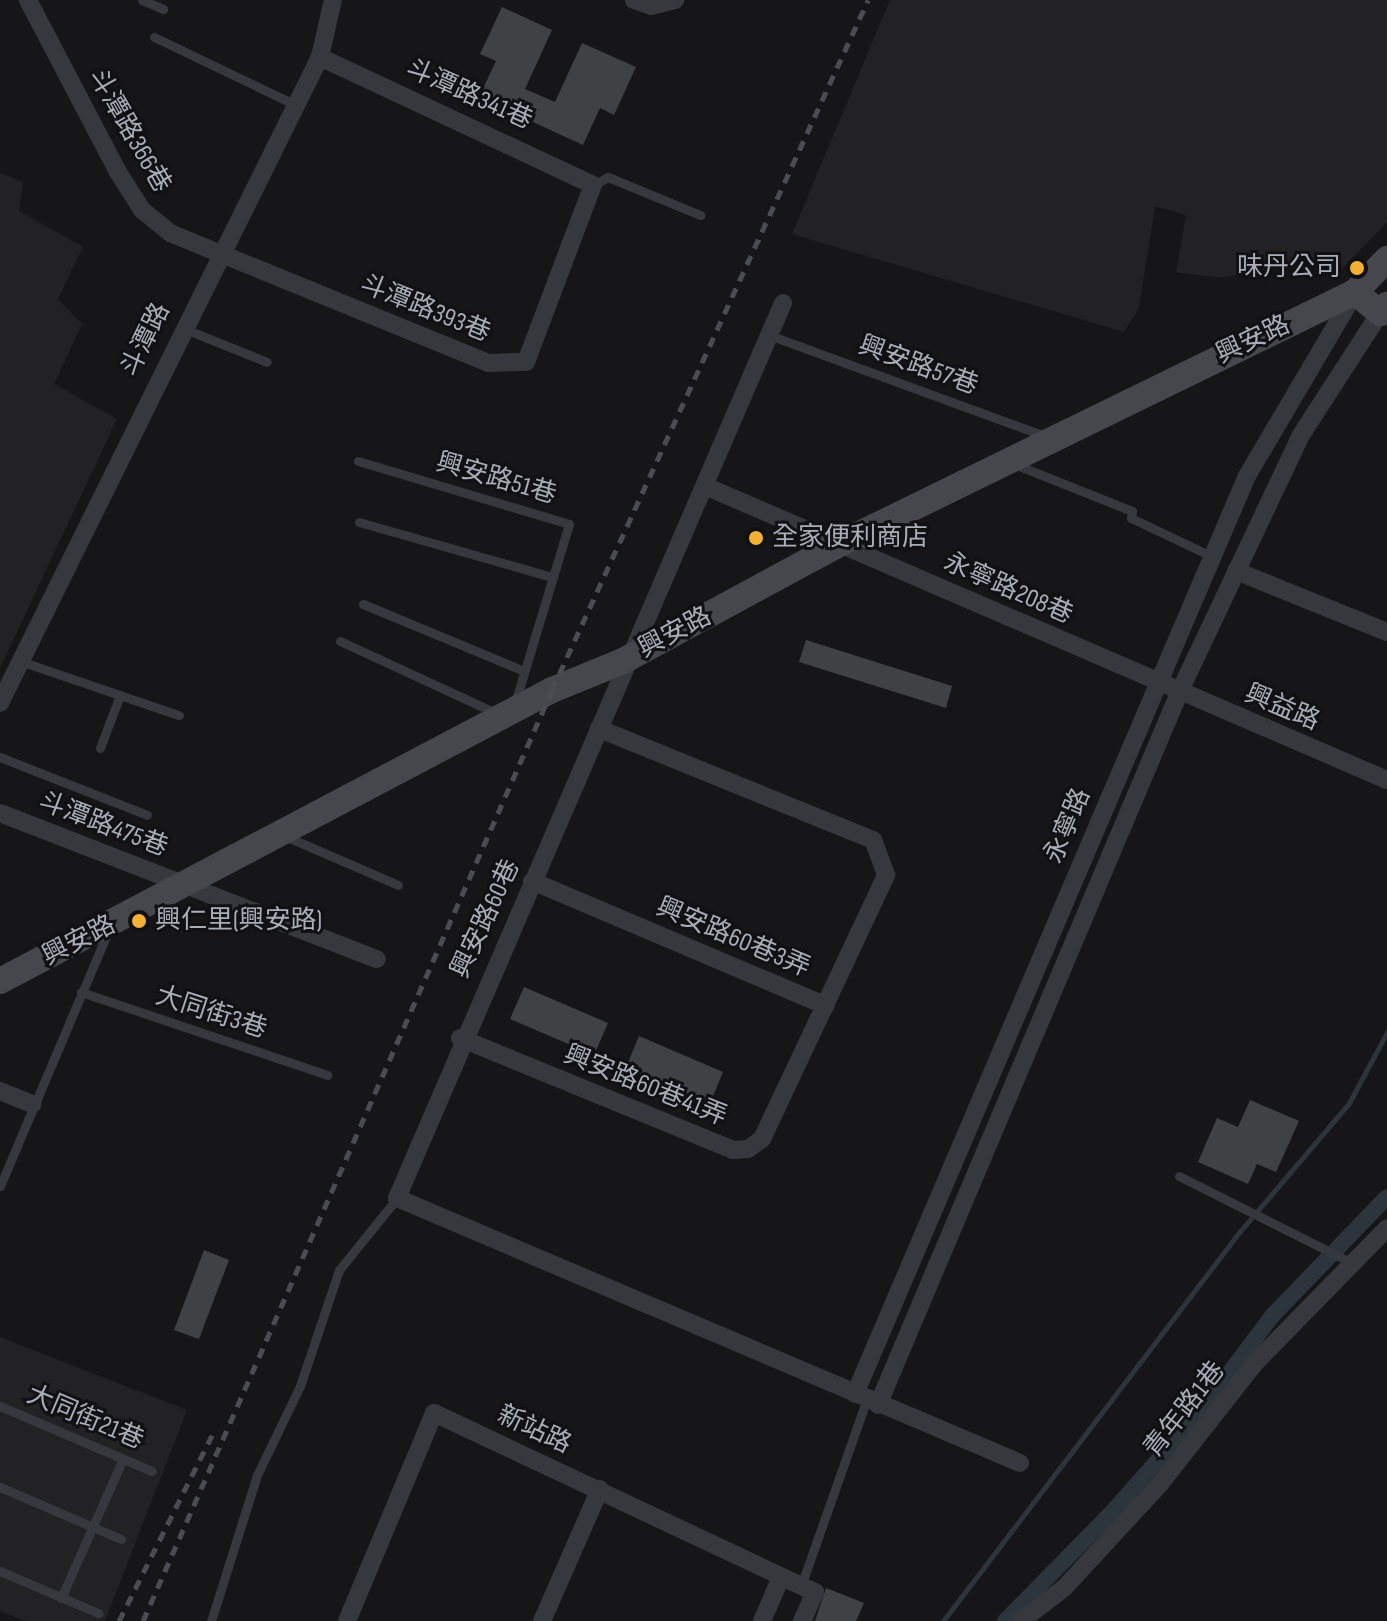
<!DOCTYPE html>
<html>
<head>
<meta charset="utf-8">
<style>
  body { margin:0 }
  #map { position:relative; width:1387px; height:1621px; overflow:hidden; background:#161618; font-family:"Sofia Sans Condensed","Noto Sans TC",sans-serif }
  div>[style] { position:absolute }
  .built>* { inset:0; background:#222225 }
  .stream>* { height:5px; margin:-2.5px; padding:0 2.5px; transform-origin:2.5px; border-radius:2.5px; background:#2c353c }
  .canal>* { height:16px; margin:-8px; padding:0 8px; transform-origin:8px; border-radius:8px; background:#2c353c }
  .building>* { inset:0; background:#404145 }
  .lane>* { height:9px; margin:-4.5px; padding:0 4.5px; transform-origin:4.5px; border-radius:4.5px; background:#37383d }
  .street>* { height:18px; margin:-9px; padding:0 9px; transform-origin:9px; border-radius:9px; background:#37383d }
  .secondary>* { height:26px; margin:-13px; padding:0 13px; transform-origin:13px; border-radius:13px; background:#45474d }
  .rail>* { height:5px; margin-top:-2.5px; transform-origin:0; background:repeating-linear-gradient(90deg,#4a4c52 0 10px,transparent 0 18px) }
  .dots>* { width:22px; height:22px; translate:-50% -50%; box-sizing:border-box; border:4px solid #111113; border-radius:50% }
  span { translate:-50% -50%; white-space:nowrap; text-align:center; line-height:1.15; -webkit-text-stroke:6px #111113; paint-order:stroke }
  .street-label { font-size:26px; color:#a8adb8 }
  .poi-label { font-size:26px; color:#a8adb8 }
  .right { translate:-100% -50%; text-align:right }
  .left { translate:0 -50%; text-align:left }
</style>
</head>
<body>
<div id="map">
  <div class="built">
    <i style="clip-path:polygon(890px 0,1387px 0,1387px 222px,1343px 268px,1294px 265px,1221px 278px,1176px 272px,1186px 215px,1155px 206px,1139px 308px,1124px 332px,792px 234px)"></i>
    <i style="clip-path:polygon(0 173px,23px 182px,19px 211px,83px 247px,58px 299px,82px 324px,54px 384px,117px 419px,0 668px)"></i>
    <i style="clip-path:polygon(0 1337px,187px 1410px,105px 1621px,25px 1621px,0 1611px)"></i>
  </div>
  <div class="stream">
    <i style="left:943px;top:1621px;width:484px;rotate:-52.7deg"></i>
    <i style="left:1236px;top:1236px;width:175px;rotate:-49.6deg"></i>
    <i style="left:1349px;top:1103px;width:81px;rotate:-61.8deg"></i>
  </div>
  <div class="canal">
    <i style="left:1005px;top:1621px;width:156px;rotate:-45.5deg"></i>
    <i style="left:1114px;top:1510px;width:125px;rotate:-48.6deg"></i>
    <i style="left:1197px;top:1416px;width:125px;rotate:-53.1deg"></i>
    <i style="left:1272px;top:1316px;width:165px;rotate:-46deg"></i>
  </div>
  <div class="building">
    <i style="clip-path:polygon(502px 7px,552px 30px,525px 89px,555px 102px,582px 43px,636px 67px,614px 115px,600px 108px,583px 145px,479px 97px,496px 61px,480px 54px)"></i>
    <i style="clip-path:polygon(806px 640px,952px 686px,946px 708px,799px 662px)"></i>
    <i style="clip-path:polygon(524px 987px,608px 1023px,594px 1055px,510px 1019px)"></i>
    <i style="clip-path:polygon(639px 1036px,723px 1072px,709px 1106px,625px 1070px)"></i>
    <i style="clip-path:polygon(1250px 1100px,1299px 1121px,1276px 1172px,1257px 1164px,1248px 1184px,1198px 1162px,1217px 1118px,1238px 1127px)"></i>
    <i style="clip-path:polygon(204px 1250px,229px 1260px,199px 1339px,174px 1330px)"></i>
    <i style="clip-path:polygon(826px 1588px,864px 1603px,856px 1621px,815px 1621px)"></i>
  </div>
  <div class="lane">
    <i style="left:142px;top:0;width:23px;rotate:23deg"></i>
    <i style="left:154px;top:37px;width:157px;rotate:25.6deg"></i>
    <i style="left:593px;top:185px;width:17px;rotate:-28deg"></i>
    <i style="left:608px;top:177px;width:100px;rotate:22.4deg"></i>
    <i style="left:185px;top:329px;width:88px;rotate:21.9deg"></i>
    <i style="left:769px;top:335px;width:296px;rotate:20.1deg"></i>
    <i style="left:358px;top:461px;width:220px;rotate:16.6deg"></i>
    <i style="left:569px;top:524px;width:187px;rotate:106.8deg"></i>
    <i style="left:1014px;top:464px;width:127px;rotate:21.7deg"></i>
    <i style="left:1132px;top:511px;width:7px;rotate:98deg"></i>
    <i style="left:1131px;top:518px;width:91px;rotate:25.4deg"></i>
    <i style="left:359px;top:522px;width:201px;rotate:15.9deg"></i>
    <i style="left:363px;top:604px;width:174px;rotate:22.6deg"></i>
    <i style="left:340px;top:641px;width:172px;rotate:24.8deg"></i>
    <i style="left:20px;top:661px;width:168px;rotate:18.8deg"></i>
    <i style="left:100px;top:748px;width:57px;rotate:-69.3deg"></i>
    <i style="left:0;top:757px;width:158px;rotate:21.5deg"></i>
    <i style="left:285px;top:836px;width:123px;rotate:23.4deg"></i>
    <i style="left:81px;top:992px;width:260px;rotate:18.6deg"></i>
    <i style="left:1179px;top:1176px;width:196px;rotate:26.7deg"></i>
    <i style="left:0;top:1186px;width:276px;rotate:-67deg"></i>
    <i style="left:0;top:1406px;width:165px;rotate:23.2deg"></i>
    <i style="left:0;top:1487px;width:132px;rotate:23.3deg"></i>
    <i style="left:0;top:1571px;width:107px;rotate:23.2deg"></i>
    <i style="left:801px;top:1586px;width:198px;rotate:-70.6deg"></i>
    <i style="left:61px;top:1598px;width:152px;rotate:-66deg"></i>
    <i style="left:211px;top:1621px;width:153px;rotate:-72.5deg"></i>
    <i style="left:257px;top:1475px;width:99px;rotate:-64.2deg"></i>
    <i style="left:300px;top:1386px;width:122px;rotate:-71.4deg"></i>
    <i style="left:339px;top:1270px;width:92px;rotate:-51.1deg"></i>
  </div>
  <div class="street">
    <i style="left:28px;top:0;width:194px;rotate:62.4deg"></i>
    <i style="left:118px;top:172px;width:45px;rotate:57.7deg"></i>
    <i style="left:142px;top:210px;width:36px;rotate:39deg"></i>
    <i style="left:170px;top:233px;width:344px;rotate:22.2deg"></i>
    <i style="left:488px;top:363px;width:38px;rotate:-2deg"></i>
    <i style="left:526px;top:362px;width:189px;rotate:-69.3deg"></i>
    <i style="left:593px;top:185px;width:302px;rotate:-154.9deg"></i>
    <i style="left:634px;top:0;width:18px;rotate:19deg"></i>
    <i style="left:651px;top:6px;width:25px;rotate:-14deg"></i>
    <i style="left:783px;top:303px;width:975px;rotate:113.33deg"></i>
    <i style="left:397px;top:1198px;width:677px;rotate:23.04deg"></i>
    <i style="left:705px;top:486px;width:743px;rotate:23.32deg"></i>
    <i style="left:1236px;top:571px;width:163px;rotate:22deg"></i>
    <i style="left:0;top:703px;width:721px;rotate:-63.65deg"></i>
    <i style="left:320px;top:57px;width:58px;rotate:-77.2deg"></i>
    <i style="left:0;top:813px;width:404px;rotate:21.2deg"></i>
    <i style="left:532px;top:881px;width:319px;rotate:23deg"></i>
    <i style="left:460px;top:1038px;width:295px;rotate:22.3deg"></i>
    <i style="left:733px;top:1150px;width:15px;rotate:-4deg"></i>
    <i style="left:748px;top:1149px;width:17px;rotate:-36deg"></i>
    <i style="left:762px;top:1139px;width:292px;rotate:-64.8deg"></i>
    <i style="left:886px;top:875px;width:37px;rotate:-110deg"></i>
    <i style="left:873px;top:840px;width:296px;rotate:-157.9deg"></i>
    <i style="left:0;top:1091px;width:35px;rotate:22deg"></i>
    <i style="left:855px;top:1394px;width:998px;rotate:-66.88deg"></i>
    <i style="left:1247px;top:476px;width:211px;rotate:-59.5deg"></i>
    <i style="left:878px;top:1405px;width:773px;rotate:-67.08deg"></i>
    <i style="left:1179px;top:693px;width:285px;rotate:-64.7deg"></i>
    <i style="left:1301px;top:435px;width:145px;rotate:-57.1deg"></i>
    <i style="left:347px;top:1621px;width:225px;rotate:-67.3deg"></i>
    <i style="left:434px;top:1413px;width:421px;rotate:25.2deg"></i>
    <i style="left:815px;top:1592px;width:32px;rotate:114deg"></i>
    <i style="left:542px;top:1621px;width:144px;rotate:-66.3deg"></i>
    <i style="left:762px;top:1621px;width:48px;rotate:-66.6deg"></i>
    <i style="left:1021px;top:1621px;width:54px;rotate:-37.5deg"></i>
    <i style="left:1064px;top:1588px;width:142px;rotate:-47.3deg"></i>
    <i style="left:1160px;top:1484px;width:152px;rotate:-51.9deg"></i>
    <i style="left:1254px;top:1364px;width:190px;rotate:-45.6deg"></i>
  </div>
  <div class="secondary">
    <i style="left:1355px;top:292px;width:33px;rotate:40deg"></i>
    <i style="left:1380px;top:313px;width:11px;rotate:-49deg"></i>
    <i style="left:0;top:981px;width:624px;rotate:-27.8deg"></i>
    <i style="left:552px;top:690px;width:77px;rotate:-22.2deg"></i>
    <i style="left:623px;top:661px;width:248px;rotate:-28.4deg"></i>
    <i style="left:841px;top:543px;width:572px;rotate:-26.03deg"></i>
    <i style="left:1355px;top:292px;width:46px;rotate:-45.9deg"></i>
  </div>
  <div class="rail">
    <i style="left:119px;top:1621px;width:208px;rotate:-63.4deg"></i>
    <i style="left:143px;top:1621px;width:1017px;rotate:-66.28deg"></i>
    <i style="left:552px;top:690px;width:759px;rotate:-65.39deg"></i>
  </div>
  <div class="dots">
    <i style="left:1357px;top:268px;background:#f2b134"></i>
    <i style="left:756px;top:538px;background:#f2b134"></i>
    <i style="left:139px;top:921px;background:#f2b134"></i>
  </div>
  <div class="street-label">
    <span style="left:469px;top:95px;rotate:24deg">斗潭路341巷</span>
    <span style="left:129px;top:131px;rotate:60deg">斗潭路366巷</span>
    <span style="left:425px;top:309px;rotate:22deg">斗潭路393巷</span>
    <span style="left:146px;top:340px;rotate:-64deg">斗潭路</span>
    <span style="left:1253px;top:340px;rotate:-25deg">興安路</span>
    <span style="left:918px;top:366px;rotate:20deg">興安路57巷</span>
    <span style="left:496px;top:479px;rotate:16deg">興安路51巷</span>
    <span style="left:1008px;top:589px;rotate:24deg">永寧路208巷</span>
    <span style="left:675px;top:633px;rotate:-28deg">興安路</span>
    <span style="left:1282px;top:708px;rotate:23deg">興益路</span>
    <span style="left:103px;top:825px;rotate:21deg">斗潭路475巷</span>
    <span style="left:1068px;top:826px;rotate:-67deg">永寧路</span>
    <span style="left:486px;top:919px;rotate:-65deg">興安路60巷</span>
    <span style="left:733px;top:938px;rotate:23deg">興安路60巷3弄</span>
    <span style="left:79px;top:941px;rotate:-27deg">興安路</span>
    <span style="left:211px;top:1013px;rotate:18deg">大同街3巷</span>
    <span style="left:645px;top:1086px;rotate:22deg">興安路60巷41弄</span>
    <span style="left:1185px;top:1410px;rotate:-52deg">青年路1巷</span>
    <span style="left:85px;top:1418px;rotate:23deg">大同街21巷</span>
    <span style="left:534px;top:1430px;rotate:25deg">新站路</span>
  </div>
  <div class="poi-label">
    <span class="right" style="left:1341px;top:268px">味丹公司</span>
    <span class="left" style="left:772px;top:538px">全家便利商店</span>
    <span class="left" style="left:155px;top:921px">興仁里(興安路)</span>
  </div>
</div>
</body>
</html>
